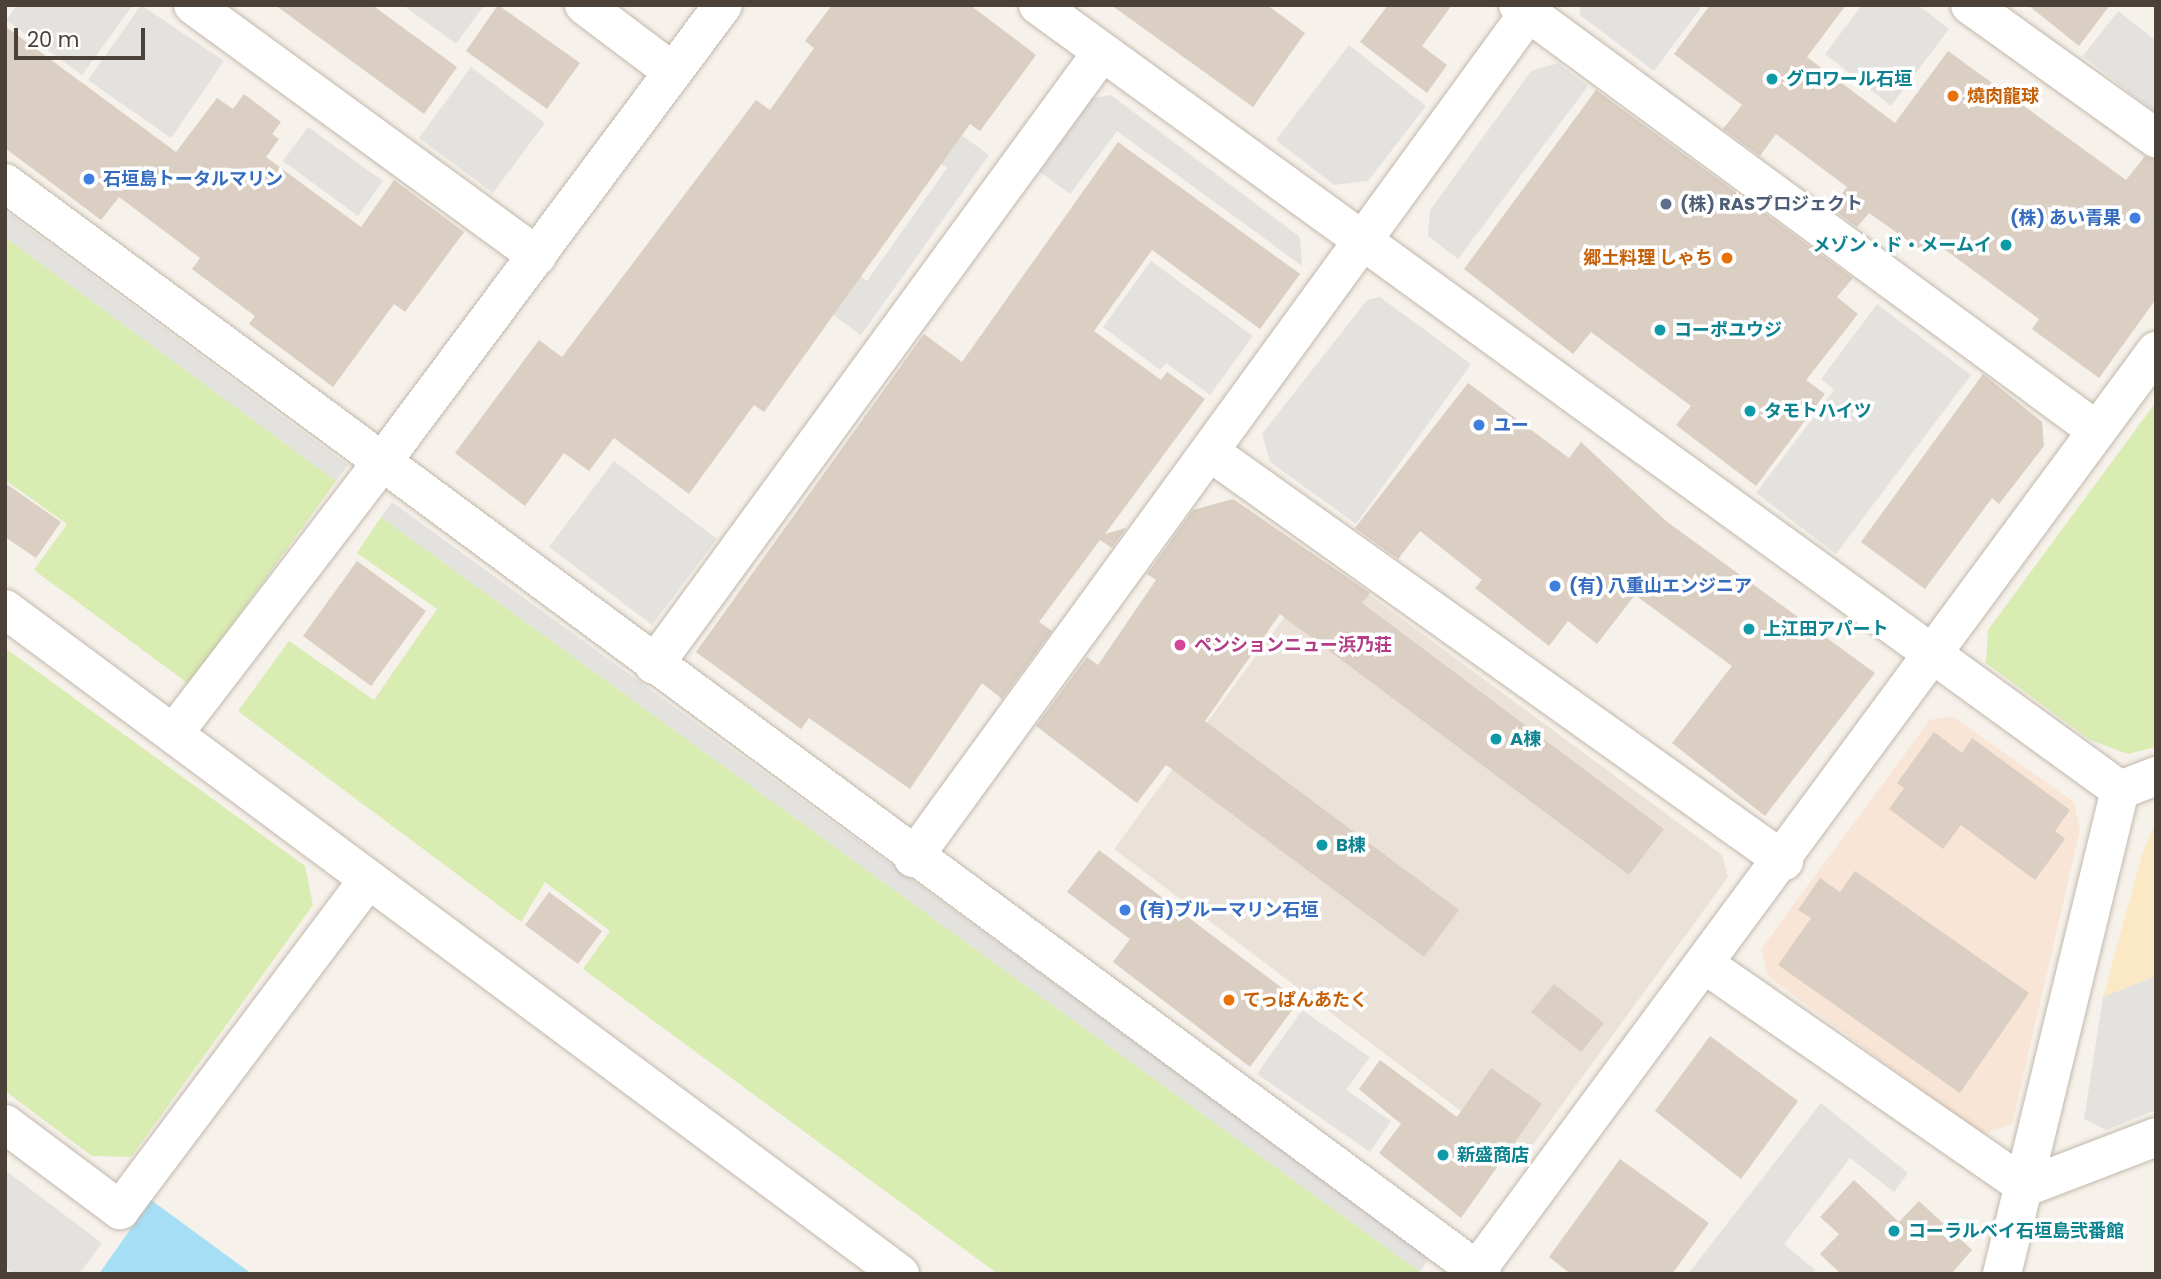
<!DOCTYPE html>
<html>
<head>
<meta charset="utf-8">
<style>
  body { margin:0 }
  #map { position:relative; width:2161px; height:1279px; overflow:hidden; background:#f6f1ea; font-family:Poppins,"Noto Sans JP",sans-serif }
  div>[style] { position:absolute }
  .residential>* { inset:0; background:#eae2d8 }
  .commercial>* { inset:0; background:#f8e5d5 }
  .green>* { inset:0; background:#d9ecb2 }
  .sand>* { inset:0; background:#fbe9c6 }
  .parking>* { inset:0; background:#e4e2df }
  .water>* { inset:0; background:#a5def5 }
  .building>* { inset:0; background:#dbcec2 }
  .roads { filter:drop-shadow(0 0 2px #c2b8ac) drop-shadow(0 0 2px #c2b8ac) }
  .minor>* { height:38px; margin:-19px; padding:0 19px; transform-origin:19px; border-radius:19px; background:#fff }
  .tertiary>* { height:38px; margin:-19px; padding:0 19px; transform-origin:19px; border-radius:19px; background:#fff }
  .dots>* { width:19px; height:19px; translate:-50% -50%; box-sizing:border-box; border:4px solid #fff; border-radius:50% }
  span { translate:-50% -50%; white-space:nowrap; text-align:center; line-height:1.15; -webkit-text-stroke:7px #fff; paint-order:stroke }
  .culture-label { font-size:18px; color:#0d838f; font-weight:700 }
  .left { translate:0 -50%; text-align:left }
  .right { translate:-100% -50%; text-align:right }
  .food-label { font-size:18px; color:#c56008; font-weight:700 }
  .shop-label { font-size:18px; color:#366cbe; font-weight:700 }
  .service-label { font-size:18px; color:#4e5e75; font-weight:700 }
  .hotel-label { font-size:18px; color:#b23c85; font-weight:700 }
  .frame { position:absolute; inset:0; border:7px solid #4b4138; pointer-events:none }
  .scale { position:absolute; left:14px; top:28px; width:131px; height:32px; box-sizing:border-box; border:4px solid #4b4138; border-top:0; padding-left:9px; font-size:21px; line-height:24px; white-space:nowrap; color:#4b4138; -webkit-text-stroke:5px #fff; paint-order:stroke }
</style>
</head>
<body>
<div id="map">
  <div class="residential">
    <i style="clip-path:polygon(1325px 562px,1722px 855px,1728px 877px,1523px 1158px,1114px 849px)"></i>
  </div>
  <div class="commercial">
    <i style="clip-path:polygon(1952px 716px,2074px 802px,2080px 830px,2012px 1124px,1981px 1135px,1768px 976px,1761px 949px,1930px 720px)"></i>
  </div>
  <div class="green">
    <i style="clip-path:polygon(5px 237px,336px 481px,189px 684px,34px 570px,67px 524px,5px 480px)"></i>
    <i style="clip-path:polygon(2156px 402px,2156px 747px,2128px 754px,2090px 740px,1986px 663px,1988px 630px)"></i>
    <i style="clip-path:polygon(381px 517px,1420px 1272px,1420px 1274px,998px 1274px,583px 969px,610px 931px,545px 882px,521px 922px,238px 711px,289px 641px,374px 700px,437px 609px,357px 553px)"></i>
    <i style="clip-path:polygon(5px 648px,305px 866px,313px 905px,131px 1157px,92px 1156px,5px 1091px)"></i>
  </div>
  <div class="sand">
    <i style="clip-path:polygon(2156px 820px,2156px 976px,2103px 997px,2143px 851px)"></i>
  </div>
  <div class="parking">
    <i style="clip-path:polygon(17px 5px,133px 5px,82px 75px,6px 20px)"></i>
    <i style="clip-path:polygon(141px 5px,224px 61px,171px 138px,88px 80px)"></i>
    <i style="clip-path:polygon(403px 5px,484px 5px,456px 44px)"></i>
    <i style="clip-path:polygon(1580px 5px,1703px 5px,1654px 71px,1580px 15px)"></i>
    <i style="clip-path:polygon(1862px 5px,1918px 5px,1949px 29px,1891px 106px,1825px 54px)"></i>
    <i style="clip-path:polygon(2118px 11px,2156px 41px,2156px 113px,2083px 56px)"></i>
    <i style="clip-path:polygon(1349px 45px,1426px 106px,1368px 181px,1334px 185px,1276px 140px)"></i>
    <i style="clip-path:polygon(1558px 63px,1588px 86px,1458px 259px,1428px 236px,1430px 210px,1531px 71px)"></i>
    <i style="clip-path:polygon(471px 67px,545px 123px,493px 193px,419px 138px)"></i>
    <i style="clip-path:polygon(895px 87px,989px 155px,861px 335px,761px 264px,788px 225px,867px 281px,947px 168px,875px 116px)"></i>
    <i style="clip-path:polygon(1111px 95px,1300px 237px,1302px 266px,1117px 131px,1070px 194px,1040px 172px,1093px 98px)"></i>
    <i style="clip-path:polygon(308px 127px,383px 181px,358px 216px,283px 161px)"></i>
    <i style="clip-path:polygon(5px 211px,348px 465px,336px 481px,5px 237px)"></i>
    <i style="clip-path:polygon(1151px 261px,1253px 336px,1210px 395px,1166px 363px,1160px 370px,1103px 327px)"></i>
    <i style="clip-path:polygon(1380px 297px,1471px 364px,1356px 524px,1270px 462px,1262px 434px,1367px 300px)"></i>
    <i style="clip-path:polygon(1877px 304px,1971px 375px,1836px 554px,1756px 493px,1834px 390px,1821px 379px)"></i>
    <i style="clip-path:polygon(614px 461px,717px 539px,652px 625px,549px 547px)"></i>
    <i style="clip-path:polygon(392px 502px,1430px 1256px,1420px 1272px,381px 517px)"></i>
    <i style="clip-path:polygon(2156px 976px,2156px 1110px,2106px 1130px,2084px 1119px,2103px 997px)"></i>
    <i style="clip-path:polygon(1302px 1010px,1370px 1057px,1346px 1090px,1391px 1121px,1370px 1152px,1257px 1074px)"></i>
    <i style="clip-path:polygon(1821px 1103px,1908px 1173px,1894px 1192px,1850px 1158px,1784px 1244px,1815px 1270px,1812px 1274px,1688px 1274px)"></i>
    <i style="clip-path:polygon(5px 1170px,102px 1243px,79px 1274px,13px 1274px,5px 1268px)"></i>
  </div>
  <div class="water">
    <i style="clip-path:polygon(151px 1200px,252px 1274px,99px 1274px)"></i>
  </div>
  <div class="building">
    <i style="clip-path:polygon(275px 5px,372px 5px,457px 67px,424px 114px)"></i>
    <i style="clip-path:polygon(498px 5px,580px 63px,547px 109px,466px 51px)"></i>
    <i style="clip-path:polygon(832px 5px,970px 5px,1036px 55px,980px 131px,970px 124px,764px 412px,754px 405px,689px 494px,614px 438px,589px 471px,564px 453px,525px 506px,455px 453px,539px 340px,562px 357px,756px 100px,770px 110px,814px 48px,805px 41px)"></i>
    <i style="clip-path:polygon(1111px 5px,1267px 5px,1305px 33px,1253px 107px)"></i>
    <i style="clip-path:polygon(1388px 5px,1452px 5px,1422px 46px,1447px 65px,1427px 93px,1360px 42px)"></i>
    <i style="clip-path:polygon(1710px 5px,1846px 5px,1807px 57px,1895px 123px,1948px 51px,2126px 180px,2145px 156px,2156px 160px,2156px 299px,2099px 378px,2032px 329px,2039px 319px,1936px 243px,1927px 254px,1869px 213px,1857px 227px,1831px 208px,1847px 187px,1776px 134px,1760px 156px,1723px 129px,1742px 105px,1674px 54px)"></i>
    <i style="clip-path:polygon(2028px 5px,2110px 5px,2079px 46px)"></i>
    <i style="clip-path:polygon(5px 26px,176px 152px,217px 98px,233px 109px,244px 94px,281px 122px,272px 134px,279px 139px,266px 157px,361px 227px,394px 180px,464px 232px,405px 312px,394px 304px,333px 387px,249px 324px,255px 316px,192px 269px,200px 258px,119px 197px,101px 220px,5px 148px)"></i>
    <i style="clip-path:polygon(1596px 90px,1853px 278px,1837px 297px,1858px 314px,1806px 380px,1825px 394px,1756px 486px,1676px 425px,1691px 406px,1591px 332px,1573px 354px,1464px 269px)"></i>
    <i style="clip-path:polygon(1118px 142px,1300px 274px,1260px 329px,1152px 250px,1094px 331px,1161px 380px,1167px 372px,1205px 399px,1105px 534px,1126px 528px,1112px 548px,1100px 540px,1039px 622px,1052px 631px,1002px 699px,982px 683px,910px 789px,809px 718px,801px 729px,696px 652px,924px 334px,962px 362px)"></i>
    <i style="clip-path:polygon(1983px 374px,2042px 422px,2044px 446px,1999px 504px,1992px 498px,1925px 589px,1861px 542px)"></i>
    <i style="clip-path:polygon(1468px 383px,1569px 458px,1581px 442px,1666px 521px,1875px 673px,1765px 816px,1672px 743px,1732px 666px,1635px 595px,1597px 644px,1568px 621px,1549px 646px,1475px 588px,1482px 580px,1420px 531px,1398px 559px,1355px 528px)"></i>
    <i style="clip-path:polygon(5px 483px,61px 522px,36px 558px,5px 537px)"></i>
    <i style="clip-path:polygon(1233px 499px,1370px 593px,1362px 603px,1664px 829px,1629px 875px,1280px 614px,1205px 721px,1459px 910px,1424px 957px,1166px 765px,1137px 803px,1036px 726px,1087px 657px,1098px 665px,1156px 580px,1147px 574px,1193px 510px)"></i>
    <i style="clip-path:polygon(357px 561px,426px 611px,371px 686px,303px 636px)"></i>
    <i style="clip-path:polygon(1934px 732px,1962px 753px,1972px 738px,2070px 810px,2055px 831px,2065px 839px,2035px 880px,1961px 825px,1943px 849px,1889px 809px,1904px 788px,1897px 783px)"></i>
    <i style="clip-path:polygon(1099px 850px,1299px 1001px,1250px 1067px,1113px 962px,1130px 939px,1067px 892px)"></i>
    <i style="clip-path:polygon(1855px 871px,2029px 993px,1960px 1093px,1778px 965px,1811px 918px,1798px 910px,1820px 878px,1840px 892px)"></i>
    <i style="clip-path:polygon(549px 892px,602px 931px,578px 964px,525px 925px)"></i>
    <i style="clip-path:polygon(1554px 984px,1604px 1023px,1581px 1052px,1531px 1012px)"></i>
    <i style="clip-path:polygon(1710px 1036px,1798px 1101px,1741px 1179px,1655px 1111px)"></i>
    <i style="clip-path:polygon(1380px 1060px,1457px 1117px,1491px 1068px,1542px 1104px,1461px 1218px,1379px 1153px,1401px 1124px,1359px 1089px)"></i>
    <i style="clip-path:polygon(1620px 1159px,1709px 1223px,1672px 1274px,1571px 1274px,1549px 1257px)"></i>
    <i style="clip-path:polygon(1854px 1180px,1899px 1222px,1919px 1201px,1972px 1250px,1951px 1274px,1841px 1274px,1820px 1254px,1839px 1234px,1820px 1217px)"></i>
  </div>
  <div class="roads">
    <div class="minor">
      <i style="left:193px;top:5px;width:426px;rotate:36.1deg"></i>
      <i style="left:584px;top:5px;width:111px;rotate:37deg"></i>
      <i style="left:1038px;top:5px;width:1337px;rotate:35.96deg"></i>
      <i style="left:1518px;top:5px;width:717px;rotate:36.33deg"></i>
      <i style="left:1970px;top:5px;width:229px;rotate:35.6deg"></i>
      <i style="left:1210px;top:452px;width:705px;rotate:35.47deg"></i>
      <i style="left:5px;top:609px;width:1115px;rotate:36.61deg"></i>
      <i style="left:654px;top:665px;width:759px;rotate:-53.84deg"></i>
      <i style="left:174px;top:733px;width:342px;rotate:-52.5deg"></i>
      <i style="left:2120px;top:790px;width:39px;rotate:-21deg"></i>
      <i style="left:913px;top:858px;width:1055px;rotate:-53.94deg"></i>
      <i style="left:1707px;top:966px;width:388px;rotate:34.7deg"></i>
      <i style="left:2026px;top:1187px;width:139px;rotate:-21deg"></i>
      <i style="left:5px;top:1124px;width:144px;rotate:36.8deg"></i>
      <i style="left:120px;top:1210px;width:411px;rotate:-53.1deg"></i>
      <i style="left:1474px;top:1274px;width:1148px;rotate:-53.54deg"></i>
      <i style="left:2002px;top:1274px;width:498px;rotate:-76.3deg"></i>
    </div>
    <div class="tertiary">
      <i style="left:5px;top:183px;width:1836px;rotate:36.45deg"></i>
      <i style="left:382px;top:462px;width:570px;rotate:-53.27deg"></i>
    </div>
  </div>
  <div class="dots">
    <i style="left:1772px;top:79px;background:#0f9aa8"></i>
    <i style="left:1953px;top:96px;background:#e8710a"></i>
    <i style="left:89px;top:179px;background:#3f7fe0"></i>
    <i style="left:1666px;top:204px;background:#5c6f8a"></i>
    <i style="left:2135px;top:218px;background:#3f7fe0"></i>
    <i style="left:2006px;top:245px;background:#0f9aa8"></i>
    <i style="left:1727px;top:258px;background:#e8710a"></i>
    <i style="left:1660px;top:330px;background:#0f9aa8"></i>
    <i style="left:1750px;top:411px;background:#0f9aa8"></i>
    <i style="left:1479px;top:425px;background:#3f7fe0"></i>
    <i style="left:1555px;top:586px;background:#3f7fe0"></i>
    <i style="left:1749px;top:629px;background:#0f9aa8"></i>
    <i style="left:1180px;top:645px;background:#d1479c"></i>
    <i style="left:1496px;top:739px;background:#0f9aa8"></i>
    <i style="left:1322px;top:845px;background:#0f9aa8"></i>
    <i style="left:1125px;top:910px;background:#3f7fe0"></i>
    <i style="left:1229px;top:1000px;background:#e8710a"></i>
    <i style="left:1443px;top:1155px;background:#0f9aa8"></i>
    <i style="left:1894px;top:1231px;background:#0f9aa8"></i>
  </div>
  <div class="culture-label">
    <span class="left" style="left:1786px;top:79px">グロワール石垣</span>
    <span class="right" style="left:1992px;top:245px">メゾン・ド・メームイ</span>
    <span class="left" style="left:1674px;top:330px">コーポユウジ</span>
    <span class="left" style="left:1764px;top:411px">タモトハイツ</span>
    <span class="left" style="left:1763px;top:629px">上江田アパート</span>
    <span class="left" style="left:1510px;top:739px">A棟</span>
    <span class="left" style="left:1336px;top:845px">B棟</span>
    <span class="left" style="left:1457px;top:1155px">新盛商店</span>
    <span class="left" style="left:1908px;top:1231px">コーラルベイ石垣島弐番館</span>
  </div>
  <div class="food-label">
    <span class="left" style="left:1967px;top:96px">燒肉龍球</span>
    <span class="right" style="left:1713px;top:258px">郷土料理 しゃち</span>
    <span class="left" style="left:1243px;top:1000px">てっぱんあたく</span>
  </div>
  <div class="shop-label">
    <span class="left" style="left:103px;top:179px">石垣島トータルマリン</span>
    <span class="right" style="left:2121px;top:218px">(株) あい青果</span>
    <span class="left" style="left:1493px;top:425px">ユー</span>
    <span class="left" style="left:1569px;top:586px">(有) 八重山エンジニア</span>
    <span class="left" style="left:1139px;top:910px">(有)ブルーマリン石垣</span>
  </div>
  <div class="service-label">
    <span class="left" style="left:1680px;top:204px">(株) RASプロジェクト</span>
  </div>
  <div class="hotel-label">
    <span class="left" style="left:1194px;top:645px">ペンションニュー浜乃荘</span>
  </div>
  <div class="frame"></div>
  <div class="scale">20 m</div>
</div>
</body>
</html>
